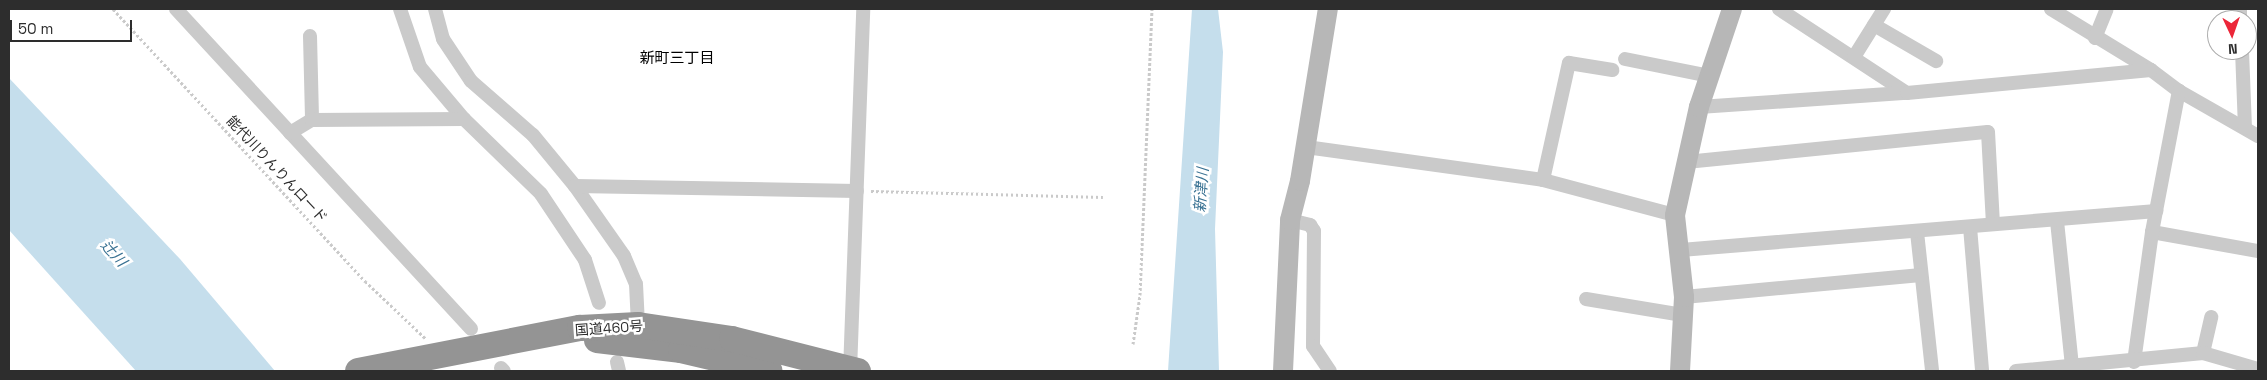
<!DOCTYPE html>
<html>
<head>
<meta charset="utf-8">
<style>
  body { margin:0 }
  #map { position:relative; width:2267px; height:380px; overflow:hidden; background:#fff; font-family:"Space Grotesk","Noto Sans JP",sans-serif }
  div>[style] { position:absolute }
  .water>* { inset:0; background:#c5deec }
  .path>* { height:3px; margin-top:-1.5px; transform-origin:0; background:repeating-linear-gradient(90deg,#cacaca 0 2.5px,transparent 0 5px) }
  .street>* { height:14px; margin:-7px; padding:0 7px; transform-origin:7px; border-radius:7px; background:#cacaca }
  .secondary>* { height:20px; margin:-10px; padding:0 10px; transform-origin:10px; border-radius:10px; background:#b7b7b7 }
  .highway>* { height:26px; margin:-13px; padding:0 13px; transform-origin:13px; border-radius:13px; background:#949494 }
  span { translate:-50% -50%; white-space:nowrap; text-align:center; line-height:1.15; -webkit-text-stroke:5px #fff; paint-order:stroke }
  .street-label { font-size:14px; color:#2d2d2d }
  .neighbourhood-label { font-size:15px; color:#000 }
  .water-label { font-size:15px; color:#387192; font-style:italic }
  .frame { position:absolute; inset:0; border:10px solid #2d2d2d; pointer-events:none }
  .north { position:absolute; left:2207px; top:10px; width:50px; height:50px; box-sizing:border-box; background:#fff; border:1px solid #ababab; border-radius:50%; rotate:177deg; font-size:14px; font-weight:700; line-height:20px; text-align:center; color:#2d2d2d }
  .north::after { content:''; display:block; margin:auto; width:18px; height:22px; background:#ec2739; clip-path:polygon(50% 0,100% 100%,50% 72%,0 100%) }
  .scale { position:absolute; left:10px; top:20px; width:122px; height:22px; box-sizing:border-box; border:2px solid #2d2d2d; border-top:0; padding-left:6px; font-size:15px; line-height:18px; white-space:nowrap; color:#2d2d2d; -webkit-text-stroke:4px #fff; paint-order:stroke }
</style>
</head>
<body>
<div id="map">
  <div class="water">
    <i style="clip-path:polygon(1192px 9px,1218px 9px,1223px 52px,1215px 229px,1219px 371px,1168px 371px)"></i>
    <i style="clip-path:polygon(9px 78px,180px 259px,275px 371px,136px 371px,9px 230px)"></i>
  </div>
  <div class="path">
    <i style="left:113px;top:9px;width:371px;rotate:47.2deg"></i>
    <i style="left:365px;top:281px;width:83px;rotate:43.5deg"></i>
    <i style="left:871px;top:191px;width:232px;rotate:1.5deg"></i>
    <i style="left:1133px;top:344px;width:49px;rotate:-81.9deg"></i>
    <i style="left:1140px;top:295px;width:286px;rotate:-87.6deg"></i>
  </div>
  <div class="street">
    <i style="left:176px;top:9px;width:435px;rotate:47.3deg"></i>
    <i style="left:400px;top:9px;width:61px;rotate:71deg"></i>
    <i style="left:420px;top:67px;width:68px;rotate:49.8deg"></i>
    <i style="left:464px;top:119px;width:107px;rotate:44.2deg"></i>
    <i style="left:541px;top:194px;width:79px;rotate:56.3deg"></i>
    <i style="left:585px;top:260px;width:45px;rotate:72deg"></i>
    <i style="left:435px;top:9px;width:31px;rotate:75deg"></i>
    <i style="left:443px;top:39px;width:50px;rotate:56.3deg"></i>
    <i style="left:471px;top:81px;width:82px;rotate:41.1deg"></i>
    <i style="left:533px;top:135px;width:66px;rotate:50.5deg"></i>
    <i style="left:575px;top:186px;width:85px;rotate:55deg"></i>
    <i style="left:624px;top:256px;width:30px;rotate:67deg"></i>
    <i style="left:636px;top:284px;width:41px;rotate:87.2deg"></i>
    <i style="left:1779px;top:9px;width:153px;rotate:33.3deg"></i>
    <i style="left:2051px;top:9px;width:117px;rotate:31.4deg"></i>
    <i style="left:2151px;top:70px;width:35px;rotate:37deg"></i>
    <i style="left:2179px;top:91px;width:91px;rotate:29.7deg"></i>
    <i style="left:2240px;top:9px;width:11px;rotate:90deg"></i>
    <i style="left:1874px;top:25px;width:72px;rotate:30.1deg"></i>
    <i style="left:310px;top:36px;width:84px;rotate:88.6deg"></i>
    <i style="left:2095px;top:38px;width:31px;rotate:-68deg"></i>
    <i style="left:2242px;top:50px;width:78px;rotate:87.8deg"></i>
    <i style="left:1854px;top:57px;width:57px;rotate:-58deg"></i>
    <i style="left:1625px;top:59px;width:87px;rotate:11.3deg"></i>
    <i style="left:1699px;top:107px;width:208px;rotate:-3.9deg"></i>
    <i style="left:1907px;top:93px;width:245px;rotate:-5.4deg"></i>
    <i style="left:290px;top:133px;width:26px;rotate:-31deg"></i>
    <i style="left:312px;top:120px;width:152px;rotate:-0.4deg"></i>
    <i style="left:1306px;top:147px;width:239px;rotate:7.9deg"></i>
    <i style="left:1543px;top:180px;width:137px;rotate:14.9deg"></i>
    <i style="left:1686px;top:162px;width:303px;rotate:-5.7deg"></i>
    <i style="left:1988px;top:132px;width:92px;rotate:86.9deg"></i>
    <i style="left:1543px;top:180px;width:120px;rotate:-77.5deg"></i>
    <i style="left:1569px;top:63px;width:44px;rotate:9.2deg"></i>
    <i style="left:575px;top:186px;width:282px;rotate:1deg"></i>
    <i style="left:1290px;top:220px;width:21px;rotate:14deg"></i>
    <i style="left:1310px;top:225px;width:7px;rotate:56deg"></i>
    <i style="left:1314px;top:231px;width:115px;rotate:90.5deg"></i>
    <i style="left:1313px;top:346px;width:30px;rotate:56deg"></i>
    <i style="left:2057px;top:221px;width:146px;rotate:84.1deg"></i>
    <i style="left:1970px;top:227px;width:144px;rotate:85.2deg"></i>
    <i style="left:1917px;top:232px;width:140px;rotate:83.8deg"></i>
    <i style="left:2152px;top:232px;width:108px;rotate:10.2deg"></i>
    <i style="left:1681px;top:250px;width:477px;rotate:-4.7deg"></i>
    <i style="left:1684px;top:297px;width:238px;rotate:-5.3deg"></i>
    <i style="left:1586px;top:299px;width:98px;rotate:9.4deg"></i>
    <i style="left:2203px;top:353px;width:37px;rotate:-77deg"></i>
    <i style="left:617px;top:362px;width:9px;rotate:77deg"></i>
    <i style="left:2134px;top:362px;width:131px;rotate:-82.1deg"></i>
    <i style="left:2152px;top:232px;width:144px;rotate:-79.2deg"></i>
    <i style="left:501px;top:368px;width:4px;rotate:45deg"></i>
    <i style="left:850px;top:371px;width:362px;rotate:-87.9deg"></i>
    <i style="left:2016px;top:371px;width:188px;rotate:-5.5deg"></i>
    <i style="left:2203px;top:353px;width:57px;rotate:16.2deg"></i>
  </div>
  <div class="secondary">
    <i style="left:1283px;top:371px;width:151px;rotate:-87.3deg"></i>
    <i style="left:1290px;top:220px;width:40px;rotate:-75.6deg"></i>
    <i style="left:1300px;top:181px;width:174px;rotate:-80.8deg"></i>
    <i style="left:1680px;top:371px;width:74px;rotate:-86.9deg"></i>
    <i style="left:1684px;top:297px;width:82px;rotate:-96.3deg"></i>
    <i style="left:1675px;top:215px;width:111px;rotate:-77.5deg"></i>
    <i style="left:1699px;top:107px;width:103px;rotate:-71.4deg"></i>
  </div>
  <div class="highway">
    <i style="left:597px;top:340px;width:85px;rotate:6.8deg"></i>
    <i style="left:681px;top:350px;width:91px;rotate:13.3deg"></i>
    <i style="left:358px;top:371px;width:226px;rotate:-11deg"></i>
    <i style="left:580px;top:328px;width:58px;rotate:-3deg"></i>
    <i style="left:638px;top:325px;width:95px;rotate:8.5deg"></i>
    <i style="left:732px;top:339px;width:130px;rotate:14.3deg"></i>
  </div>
  <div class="street-label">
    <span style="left:277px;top:169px;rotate:47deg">能代川りんりんロード</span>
    <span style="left:609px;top:328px;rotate:-4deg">国道460号</span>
  </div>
  <div class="neighbourhood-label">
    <span style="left:677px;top:58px">新町三丁目</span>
  </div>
  <div class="water-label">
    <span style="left:1201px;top:190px;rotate:-86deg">新津川</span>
    <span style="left:114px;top:253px;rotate:48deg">辻川</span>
  </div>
  <div class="frame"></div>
  <div class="north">N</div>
  <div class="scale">50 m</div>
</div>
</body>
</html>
